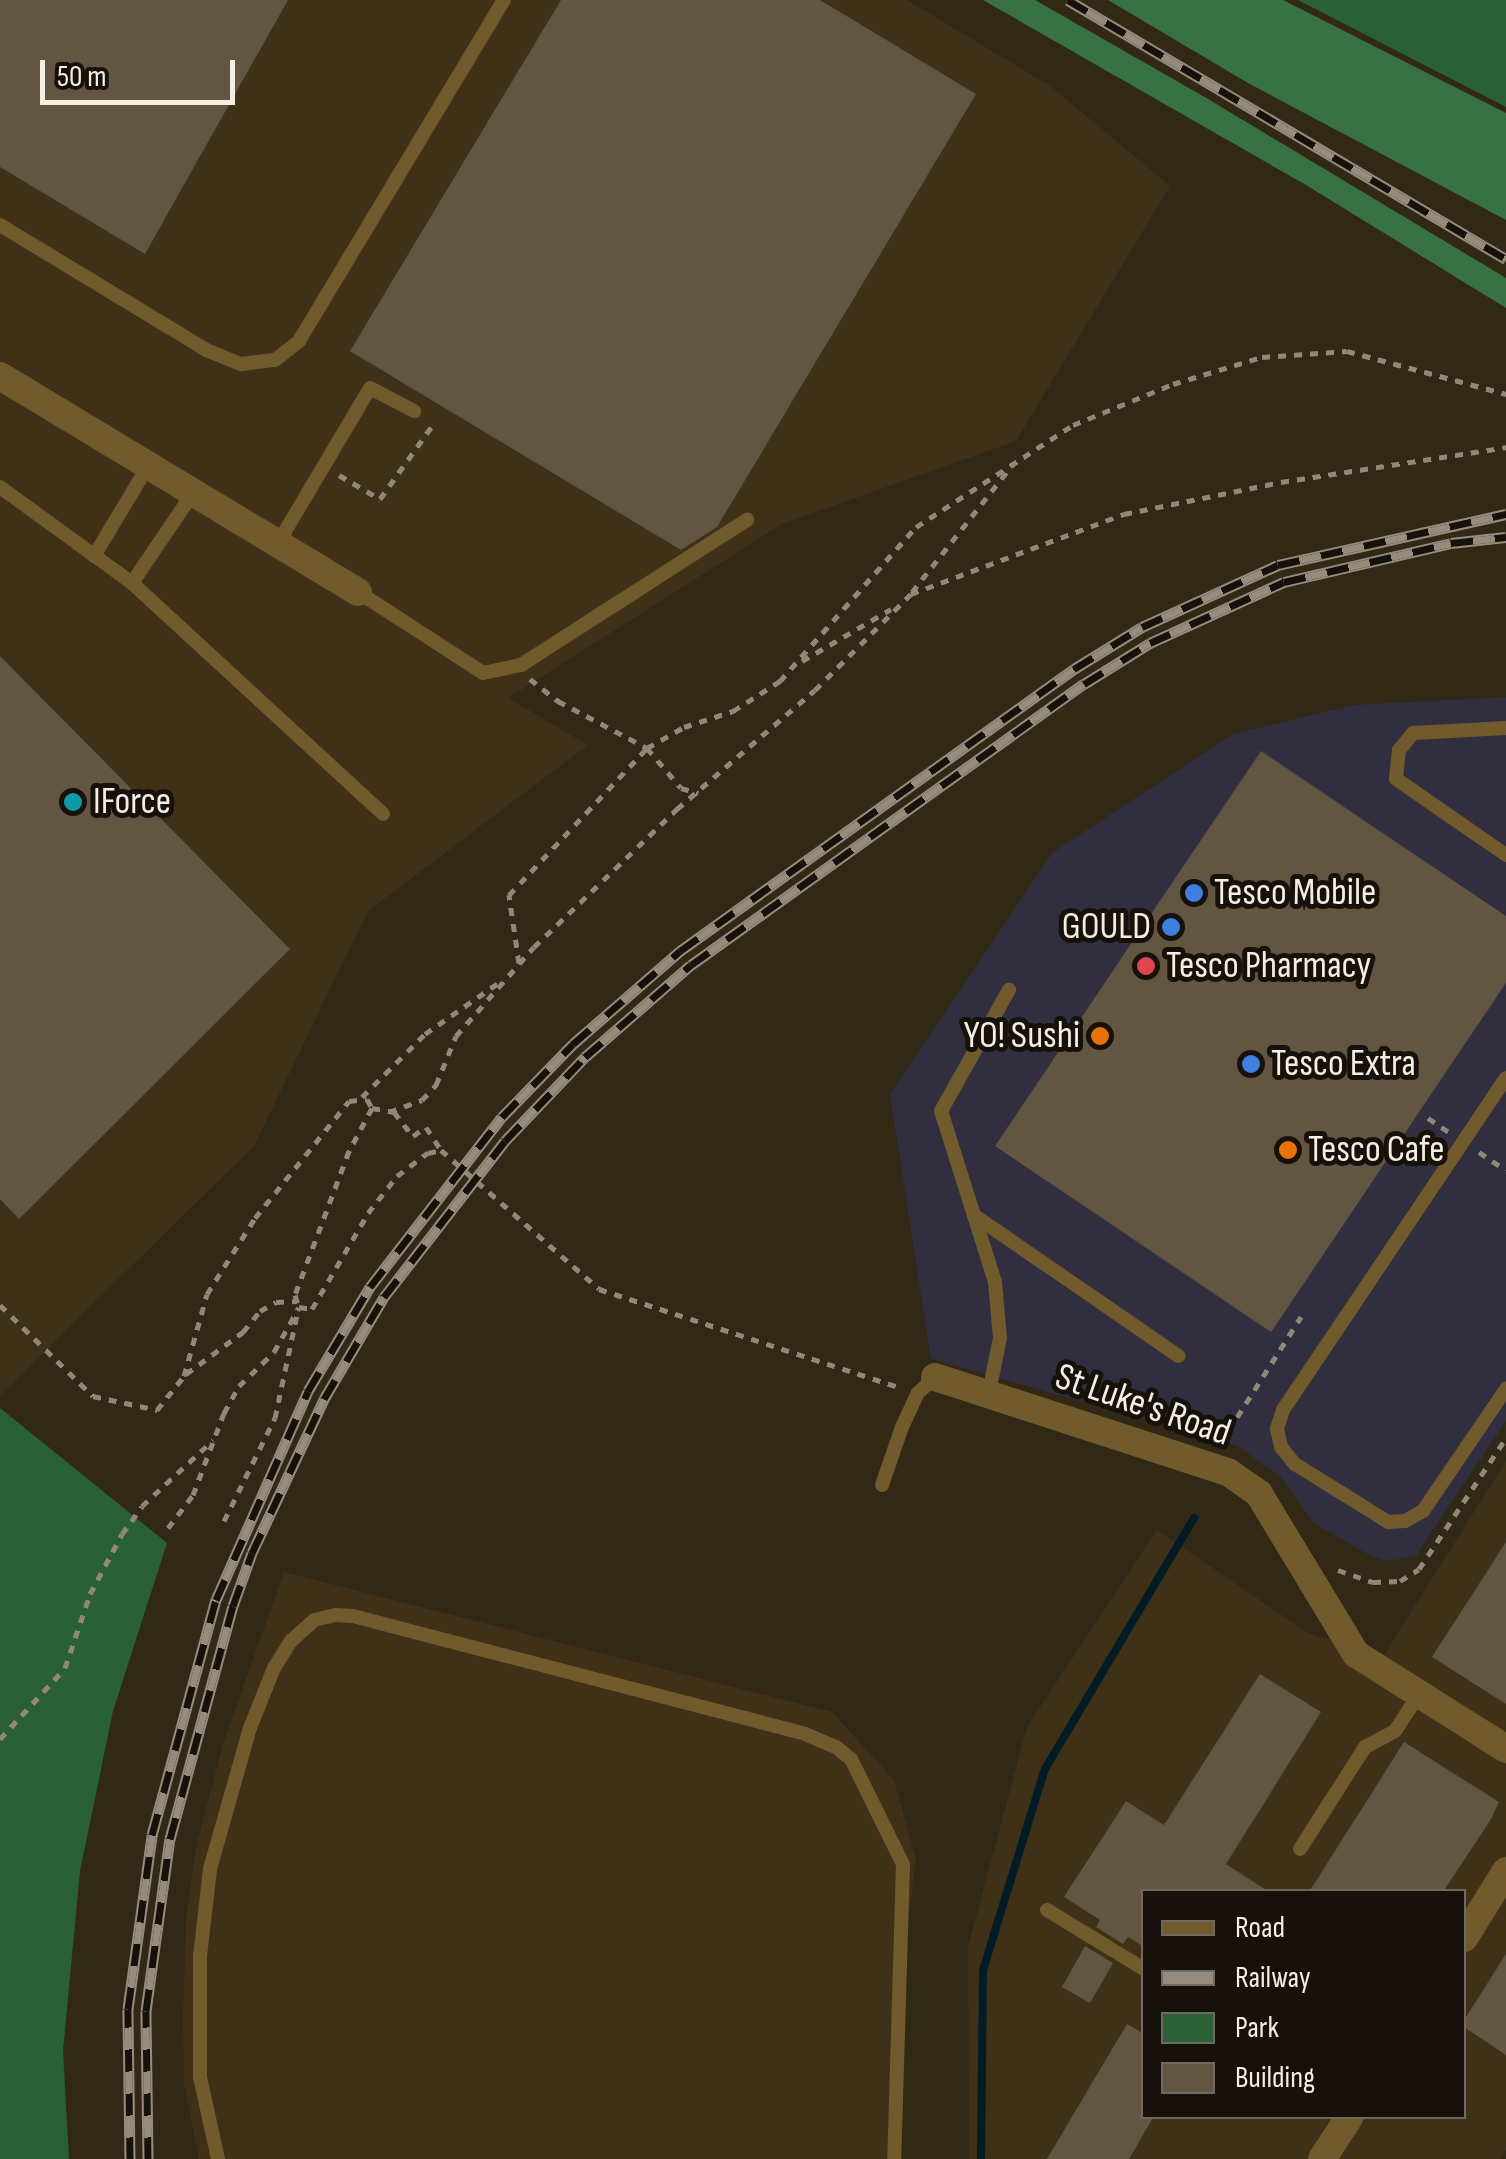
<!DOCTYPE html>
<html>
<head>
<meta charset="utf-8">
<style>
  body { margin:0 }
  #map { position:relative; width:1506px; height:2159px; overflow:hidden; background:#322816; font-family:"Sofia Sans Condensed",sans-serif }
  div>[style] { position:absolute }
  .commercial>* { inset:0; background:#312f3f }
  .built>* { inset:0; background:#3f3018 }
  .green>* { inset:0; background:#2a6035 }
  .forest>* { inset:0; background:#387243 }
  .stream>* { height:8px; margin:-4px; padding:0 4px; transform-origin:4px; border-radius:4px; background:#021c26 }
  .building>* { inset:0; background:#625643 }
  .path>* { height:5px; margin-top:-2.5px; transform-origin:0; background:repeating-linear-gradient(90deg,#91887a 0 8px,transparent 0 16px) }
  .lane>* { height:14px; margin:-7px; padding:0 7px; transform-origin:7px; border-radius:7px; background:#715a2c }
  .street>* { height:28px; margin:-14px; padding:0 14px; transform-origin:14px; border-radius:14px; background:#715a2c }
  .rail>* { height:11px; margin-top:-5.5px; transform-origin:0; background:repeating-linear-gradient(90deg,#16110a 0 22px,#958c7e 0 44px); box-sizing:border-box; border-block:2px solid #958c7e }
  .dots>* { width:28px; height:28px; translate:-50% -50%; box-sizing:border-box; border:5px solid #16110a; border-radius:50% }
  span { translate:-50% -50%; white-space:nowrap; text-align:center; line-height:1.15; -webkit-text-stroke:10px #16110a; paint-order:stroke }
  .poi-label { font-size:38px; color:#f5eee3 }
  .left { translate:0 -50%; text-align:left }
  .right { translate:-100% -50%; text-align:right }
  .street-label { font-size:38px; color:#f5eee3 }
  .legend { position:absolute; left:1141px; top:1889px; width:325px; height:230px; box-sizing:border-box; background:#16110a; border:2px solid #6f6961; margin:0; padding:12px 18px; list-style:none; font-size:30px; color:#f5eee3 }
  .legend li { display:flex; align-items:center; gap:20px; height:50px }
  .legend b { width:50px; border:2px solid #6f6961 }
  .scale { position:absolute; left:40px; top:60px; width:195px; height:45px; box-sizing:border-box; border:5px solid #f5eee3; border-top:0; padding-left:12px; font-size:30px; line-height:35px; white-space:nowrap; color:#f5eee3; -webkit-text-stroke:8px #16110a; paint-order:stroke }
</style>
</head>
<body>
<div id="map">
  <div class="commercial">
    <i style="clip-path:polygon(1506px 697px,1506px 1421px,1416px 1556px,1387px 1561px,1371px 1556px,1314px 1523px,1279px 1475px,1236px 1445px,931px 1359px,890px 1095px,1052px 853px,1233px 734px,1354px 705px)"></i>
  </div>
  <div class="built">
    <i style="clip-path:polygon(0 0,907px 0,1049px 85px,1170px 186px,1016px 441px,782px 524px,508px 698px,588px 745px,368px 911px,254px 1146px,0 1395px)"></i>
    <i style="clip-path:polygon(evenodd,1506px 1461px,1506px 2150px,1500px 2159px,969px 2159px,968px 1947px,1027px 1727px,1157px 1530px,1308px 1633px,1384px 1655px,1506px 1461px,1144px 1892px,1464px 1892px,1464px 2116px,1144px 2116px,1144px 1892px)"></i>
    <i style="clip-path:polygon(284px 1572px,832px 1712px,894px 1780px,916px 1859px,899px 1994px,901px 2159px,199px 2159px,184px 2083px,183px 2017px,186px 1918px,196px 1847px,223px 1744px)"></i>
  </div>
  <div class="green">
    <i style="clip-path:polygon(1298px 0,1506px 0,1506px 107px)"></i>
    <i style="clip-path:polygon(0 1408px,167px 1543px,113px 1711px,80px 1871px,63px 2051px,69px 2159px,0 2159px)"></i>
  </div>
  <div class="forest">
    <i style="clip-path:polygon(983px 0,1035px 0,1208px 99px,1506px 278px,1506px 308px,1306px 185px)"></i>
    <i style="clip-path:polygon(1108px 0,1283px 0,1506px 113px,1506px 220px,1248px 83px)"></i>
  </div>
  <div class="stream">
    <i style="left:981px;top:2159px;width:189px;rotate:-89.4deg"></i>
    <i style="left:983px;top:1970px;width:210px;rotate:-72.9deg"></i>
    <i style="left:1045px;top:1769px;width:292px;rotate:-59.3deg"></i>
  </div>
  <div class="building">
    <i style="clip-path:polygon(0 0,288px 0,145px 254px,0 167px)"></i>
    <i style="clip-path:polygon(561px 0,820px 0,976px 94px,717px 527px,681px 550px,350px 351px)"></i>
    <i style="clip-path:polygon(0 656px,290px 949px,19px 1219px,0 1199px)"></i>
    <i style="clip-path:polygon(1261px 751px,1506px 916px,1506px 983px,1271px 1332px,995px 1146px)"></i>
    <i style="clip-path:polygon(1506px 1542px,1506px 1704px,1432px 1657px)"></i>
    <i style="clip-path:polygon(1260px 1674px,1321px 1712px,1226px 1864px,1269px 1892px,1144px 1892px,1144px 1947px,1128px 1937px,1123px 1944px,1096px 1927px,1100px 1920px,1064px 1897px,1126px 1801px,1164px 1825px)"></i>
    <i style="clip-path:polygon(1404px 1742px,1499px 1802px,1491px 1819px,1443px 1892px,1309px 1892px)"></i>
    <i style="clip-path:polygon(1085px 1946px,1113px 1963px,1090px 2003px,1062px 1987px)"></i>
    <i style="clip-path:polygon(1506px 1954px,1506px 2055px,1464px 2027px,1464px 2020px)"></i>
    <i style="clip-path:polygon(1127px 2024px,1144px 2034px,1144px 2116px,1154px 2116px,1129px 2159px,1047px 2159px)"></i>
  </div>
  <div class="path">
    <i style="left:339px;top:475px;width:48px;rotate:30.3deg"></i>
    <i style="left:380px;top:499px;width:93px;rotate:-54.6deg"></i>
    <i style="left:912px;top:592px;width:164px;rotate:-51.7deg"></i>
    <i style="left:802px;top:661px;width:103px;rotate:-30.3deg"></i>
    <i style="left:530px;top:679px;width:36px;rotate:38deg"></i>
    <i style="left:558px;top:701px;width:101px;rotate:27.8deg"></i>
    <i style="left:647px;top:748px;width:52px;rotate:49.6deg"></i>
    <i style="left:681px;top:788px;width:18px;rotate:16deg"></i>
    <i style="left:519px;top:963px;width:69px;rotate:-98.4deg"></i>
    <i style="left:509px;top:895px;width:202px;rotate:-46.8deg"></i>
    <i style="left:647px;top:748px;width:43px;rotate:-29.6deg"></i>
    <i style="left:684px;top:727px;width:52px;rotate:-18.1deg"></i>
    <i style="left:733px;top:711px;width:56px;rotate:-32.6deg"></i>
    <i style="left:780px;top:681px;width:205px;rotate:-48.6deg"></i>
    <i style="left:916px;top:527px;width:187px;rotate:-33deg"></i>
    <i style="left:1073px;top:425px;width:108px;rotate:-22.3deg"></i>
    <i style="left:1173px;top:384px;width:93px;rotate:-16.9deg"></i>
    <i style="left:1262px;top:357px;width:85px;rotate:-4deg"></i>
    <i style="left:1347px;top:351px;width:165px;rotate:15.1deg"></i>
    <i style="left:362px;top:1097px;width:89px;rotate:-45deg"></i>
    <i style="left:425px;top:1034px;width:89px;rotate:-34.9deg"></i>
    <i style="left:372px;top:1108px;width:49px;rotate:118.1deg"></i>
    <i style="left:349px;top:1151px;width:154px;rotate:110.6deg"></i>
    <i style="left:295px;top:1295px;width:13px;rotate:72deg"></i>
    <i style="left:299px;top:1307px;width:13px;rotate:9deg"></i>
    <i style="left:312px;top:1309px;width:111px;rotate:-59.7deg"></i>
    <i style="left:368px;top:1213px;width:47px;rotate:-51.9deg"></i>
    <i style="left:397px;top:1176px;width:39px;rotate:-37deg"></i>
    <i style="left:428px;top:1153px;width:13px;rotate:-13deg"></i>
    <i style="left:441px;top:1150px;width:210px;rotate:41.3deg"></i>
    <i style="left:599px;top:1289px;width:318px;rotate:18.1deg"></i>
    <i style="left:389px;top:1112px;width:35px;rotate:-20deg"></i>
    <i style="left:422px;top:1100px;width:21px;rotate:-47deg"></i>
    <i style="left:436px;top:1085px;width:53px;rotate:-67.8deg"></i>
    <i style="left:456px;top:1036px;width:118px;rotate:-48.8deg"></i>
    <i style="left:534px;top:947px;width:199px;rotate:-44deg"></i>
    <i style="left:677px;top:809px;width:182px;rotate:-40.8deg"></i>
    <i style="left:815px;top:690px;width:136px;rotate:-45deg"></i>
    <i style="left:911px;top:594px;width:228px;rotate:-20.6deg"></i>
    <i style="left:1124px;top:514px;width:160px;rotate:-11.5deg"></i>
    <i style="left:1281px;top:482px;width:228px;rotate:-8.8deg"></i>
    <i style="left:1428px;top:1118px;width:25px;rotate:34deg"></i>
    <i style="left:1479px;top:1152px;width:32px;rotate:34deg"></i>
    <i style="left:0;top:1305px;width:130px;rotate:44.4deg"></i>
    <i style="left:93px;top:1396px;width:66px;rotate:12.3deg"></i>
    <i style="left:157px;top:1410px;width:43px;rotate:-51.5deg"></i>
    <i style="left:184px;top:1376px;width:85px;rotate:-74.3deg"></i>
    <i style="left:207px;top:1294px;width:90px;rotate:-57.7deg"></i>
    <i style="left:255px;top:1218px;width:150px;rotate:-51.2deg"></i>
    <i style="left:349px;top:1101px;width:18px;rotate:-6deg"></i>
    <i style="left:367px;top:1099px;width:10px;rotate:61deg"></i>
    <i style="left:372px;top:1108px;width:22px;rotate:10deg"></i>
    <i style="left:394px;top:1112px;width:31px;rotate:52deg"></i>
    <i style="left:413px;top:1136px;width:16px;rotate:-35deg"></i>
    <i style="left:426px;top:1127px;width:27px;rotate:57deg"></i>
    <i style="left:186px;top:1374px;width:71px;rotate:-36.4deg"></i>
    <i style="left:243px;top:1332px;width:27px;rotate:-51deg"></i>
    <i style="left:260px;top:1311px;width:18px;rotate:-29deg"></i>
    <i style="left:276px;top:1302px;width:21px;rotate:-3deg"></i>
    <i style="left:1220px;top:1444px;width:151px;rotate:-57.5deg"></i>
    <i style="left:224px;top:1521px;width:115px;rotate:-63.7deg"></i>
    <i style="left:275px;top:1418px;width:110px;rotate:-78deg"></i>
    <i style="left:168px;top:1528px;width:41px;rotate:-52.9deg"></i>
    <i style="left:193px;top:1495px;width:88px;rotate:-69.3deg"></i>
    <i style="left:224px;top:1413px;width:31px;rotate:-61deg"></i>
    <i style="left:239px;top:1386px;width:49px;rotate:-44.2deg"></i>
    <i style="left:274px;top:1352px;width:51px;rotate:-60.9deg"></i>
    <i style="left:1338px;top:1570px;width:37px;rotate:19deg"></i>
    <i style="left:1373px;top:1582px;width:27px;rotate:-2deg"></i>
    <i style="left:1400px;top:1581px;width:22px;rotate:-32deg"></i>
    <i style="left:1419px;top:1569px;width:157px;rotate:-56.4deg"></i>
    <i style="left:0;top:1739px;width:96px;rotate:-47.5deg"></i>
    <i style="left:65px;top:1668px;width:78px;rotate:-71.3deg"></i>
    <i style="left:90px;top:1594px;width:68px;rotate:-61.9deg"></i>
    <i style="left:122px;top:1534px;width:34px;rotate:-54deg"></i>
    <i style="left:142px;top:1506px;width:97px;rotate:-42.9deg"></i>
  </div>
  <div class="lane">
    <i style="left:0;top:225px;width:241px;rotate:31.2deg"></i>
    <i style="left:206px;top:350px;width:38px;rotate:22deg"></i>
    <i style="left:241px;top:364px;width:34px;rotate:-7deg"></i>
    <i style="left:275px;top:360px;width:31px;rotate:-38deg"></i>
    <i style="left:299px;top:341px;width:398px;rotate:-59deg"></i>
    <i style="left:0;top:487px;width:163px;rotate:36deg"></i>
    <i style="left:132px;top:583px;width:341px;rotate:42.6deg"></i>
    <i style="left:278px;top:543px;width:180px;rotate:-59.3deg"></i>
    <i style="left:370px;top:388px;width:50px;rotate:27.6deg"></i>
    <i style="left:94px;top:556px;width:105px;rotate:-59deg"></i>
    <i style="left:132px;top:583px;width:109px;rotate:-55.9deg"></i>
    <i style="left:358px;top:592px;width:149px;rotate:32.9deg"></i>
    <i style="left:483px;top:673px;width:39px;rotate:-12deg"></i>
    <i style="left:521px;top:665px;width:269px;rotate:-32.7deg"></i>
    <i style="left:1506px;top:728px;width:93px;rotate:176.9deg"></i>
    <i style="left:1413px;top:733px;width:22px;rotate:129deg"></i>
    <i style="left:1399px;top:750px;width:29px;rotate:96deg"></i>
    <i style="left:1396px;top:779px;width:134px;rotate:34.6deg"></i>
    <i style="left:1506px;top:1078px;width:400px;rotate:123.9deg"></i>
    <i style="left:1283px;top:1410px;width:20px;rotate:108deg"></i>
    <i style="left:1277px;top:1429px;width:18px;rotate:77deg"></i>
    <i style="left:1281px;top:1447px;width:22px;rotate:51deg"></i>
    <i style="left:1295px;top:1464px;width:110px;rotate:31.9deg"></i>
    <i style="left:1388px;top:1522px;width:17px;rotate:-3deg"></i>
    <i style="left:1405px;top:1521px;width:21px;rotate:-29deg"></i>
    <i style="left:1423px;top:1511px;width:148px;rotate:-55.8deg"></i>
    <i style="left:975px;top:1216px;width:247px;rotate:34.5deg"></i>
    <i style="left:989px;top:1392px;width:55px;rotate:-78.5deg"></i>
    <i style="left:1000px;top:1338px;width:56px;rotate:-95.1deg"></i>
    <i style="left:995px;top:1282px;width:179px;rotate:-107.5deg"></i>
    <i style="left:941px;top:1111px;width:139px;rotate:-60.7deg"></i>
    <i style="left:882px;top:1485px;width:61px;rotate:-71deg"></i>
    <i style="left:902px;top:1427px;width:38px;rotate:-65deg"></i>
    <i style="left:918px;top:1393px;width:23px;rotate:-43deg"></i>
    <i style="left:1300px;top:1849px;width:121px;rotate:-57.5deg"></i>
    <i style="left:1365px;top:1747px;width:34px;rotate:-28deg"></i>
    <i style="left:1395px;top:1731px;width:44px;rotate:-57deg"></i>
    <i style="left:1047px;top:1910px;width:114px;rotate:31.3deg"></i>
    <i style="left:218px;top:2159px;width:84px;rotate:-102.4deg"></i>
    <i style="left:200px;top:2077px;width:121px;rotate:-90deg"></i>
    <i style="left:200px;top:1956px;width:88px;rotate:-83.4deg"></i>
    <i style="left:210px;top:1869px;width:147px;rotate:-74.2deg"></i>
    <i style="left:250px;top:1728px;width:65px;rotate:-68.2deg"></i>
    <i style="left:274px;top:1668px;width:32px;rotate:-58deg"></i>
    <i style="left:291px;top:1641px;width:31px;rotate:-42deg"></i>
    <i style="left:314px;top:1620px;width:22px;rotate:-13deg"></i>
    <i style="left:335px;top:1615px;width:18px;rotate:3deg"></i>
    <i style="left:353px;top:1616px;width:467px;rotate:14.6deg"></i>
    <i style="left:805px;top:1734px;width:34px;rotate:23deg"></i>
    <i style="left:836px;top:1747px;width:19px;rotate:39deg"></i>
    <i style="left:851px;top:1759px;width:117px;rotate:63.7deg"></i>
    <i style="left:903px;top:1864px;width:295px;rotate:91.7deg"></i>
  </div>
  <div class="street">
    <i style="left:0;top:376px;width:418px;rotate:31.1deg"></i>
    <i style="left:935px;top:1377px;width:308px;rotate:18deg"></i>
    <i style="left:1228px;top:1472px;width:38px;rotate:35deg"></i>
    <i style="left:1259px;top:1494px;width:187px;rotate:58.8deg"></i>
    <i style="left:1356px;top:1654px;width:178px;rotate:32.3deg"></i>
    <i style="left:1464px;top:1938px;width:79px;rotate:-57.9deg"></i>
    <i style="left:1322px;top:2159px;width:51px;rotate:-56.9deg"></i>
  </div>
  <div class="rail">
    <i style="left:1068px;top:0;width:509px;rotate:30.6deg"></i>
    <i style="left:130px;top:2159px;width:150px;rotate:-90.8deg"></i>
    <i style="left:128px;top:2009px;width:176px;rotate:-82.1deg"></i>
    <i style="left:152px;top:1835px;width:244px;rotate:-74.8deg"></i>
    <i style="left:216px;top:1600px;width:228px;rotate:-66.2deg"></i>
    <i style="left:308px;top:1391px;width:121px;rotate:-59.2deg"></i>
    <i style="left:370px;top:1287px;width:215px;rotate:-52.2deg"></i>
    <i style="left:502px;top:1117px;width:102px;rotate:-45.8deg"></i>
    <i style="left:573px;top:1044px;width:142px;rotate:-41deg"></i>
    <i style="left:680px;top:951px;width:485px;rotate:-35.6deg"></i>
    <i style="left:1074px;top:669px;width:80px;rotate:-31.7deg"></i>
    <i style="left:1142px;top:627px;width:149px;rotate:-24.5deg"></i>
    <i style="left:1278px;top:565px;width:234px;rotate:-12.6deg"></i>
    <i style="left:148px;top:2159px;width:148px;rotate:-90.8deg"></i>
    <i style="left:146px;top:2011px;width:174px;rotate:-82.1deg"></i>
    <i style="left:170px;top:1839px;width:241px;rotate:-74.9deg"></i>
    <i style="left:233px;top:1606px;width:56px;rotate:-70.3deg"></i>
    <i style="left:252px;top:1553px;width:170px;rotate:-64.9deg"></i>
    <i style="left:324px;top:1399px;width:118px;rotate:-59.5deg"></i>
    <i style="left:384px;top:1297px;width:197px;rotate:-52.2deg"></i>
    <i style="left:505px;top:1141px;width:116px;rotate:-46.4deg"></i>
    <i style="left:585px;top:1057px;width:140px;rotate:-41deg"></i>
    <i style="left:691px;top:965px;width:483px;rotate:-35.6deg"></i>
    <i style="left:1084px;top:684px;width:78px;rotate:-31.8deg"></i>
    <i style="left:1150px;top:643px;width:147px;rotate:-24.5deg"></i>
    <i style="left:1284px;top:582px;width:171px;rotate:-13.1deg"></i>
    <i style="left:1451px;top:543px;width:55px;rotate:-6.2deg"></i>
  </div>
  <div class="dots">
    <i style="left:73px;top:802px;background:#0f9aa8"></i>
    <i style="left:1194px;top:893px;background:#3f7fe0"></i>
    <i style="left:1171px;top:927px;background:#3f7fe0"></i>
    <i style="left:1146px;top:966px;background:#e0444e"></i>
    <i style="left:1100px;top:1036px;background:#e8710a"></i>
    <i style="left:1251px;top:1064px;background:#3f7fe0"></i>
    <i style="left:1288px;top:1150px;background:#e8710a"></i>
  </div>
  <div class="poi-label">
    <span class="left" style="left:93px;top:802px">IForce</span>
    <span class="left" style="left:1214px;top:893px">Tesco Mobile</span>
    <span class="right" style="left:1151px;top:927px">GOULD</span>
    <span class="left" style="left:1166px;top:966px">Tesco Pharmacy</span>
    <span class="right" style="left:1080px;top:1036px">YO! Sushi</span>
    <span class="left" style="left:1271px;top:1064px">Tesco Extra</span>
    <span class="left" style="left:1308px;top:1150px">Tesco Cafe</span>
  </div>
  <div class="street-label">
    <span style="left:1143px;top:1405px;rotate:19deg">St Luke's Road</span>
  </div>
  <ul class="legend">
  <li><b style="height:12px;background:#715a2c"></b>Road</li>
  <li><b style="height:12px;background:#958c7e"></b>Railway</li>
  <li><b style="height:28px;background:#2a6035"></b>Park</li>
  <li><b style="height:28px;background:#625643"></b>Building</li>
  </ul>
  <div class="scale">50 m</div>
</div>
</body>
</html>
